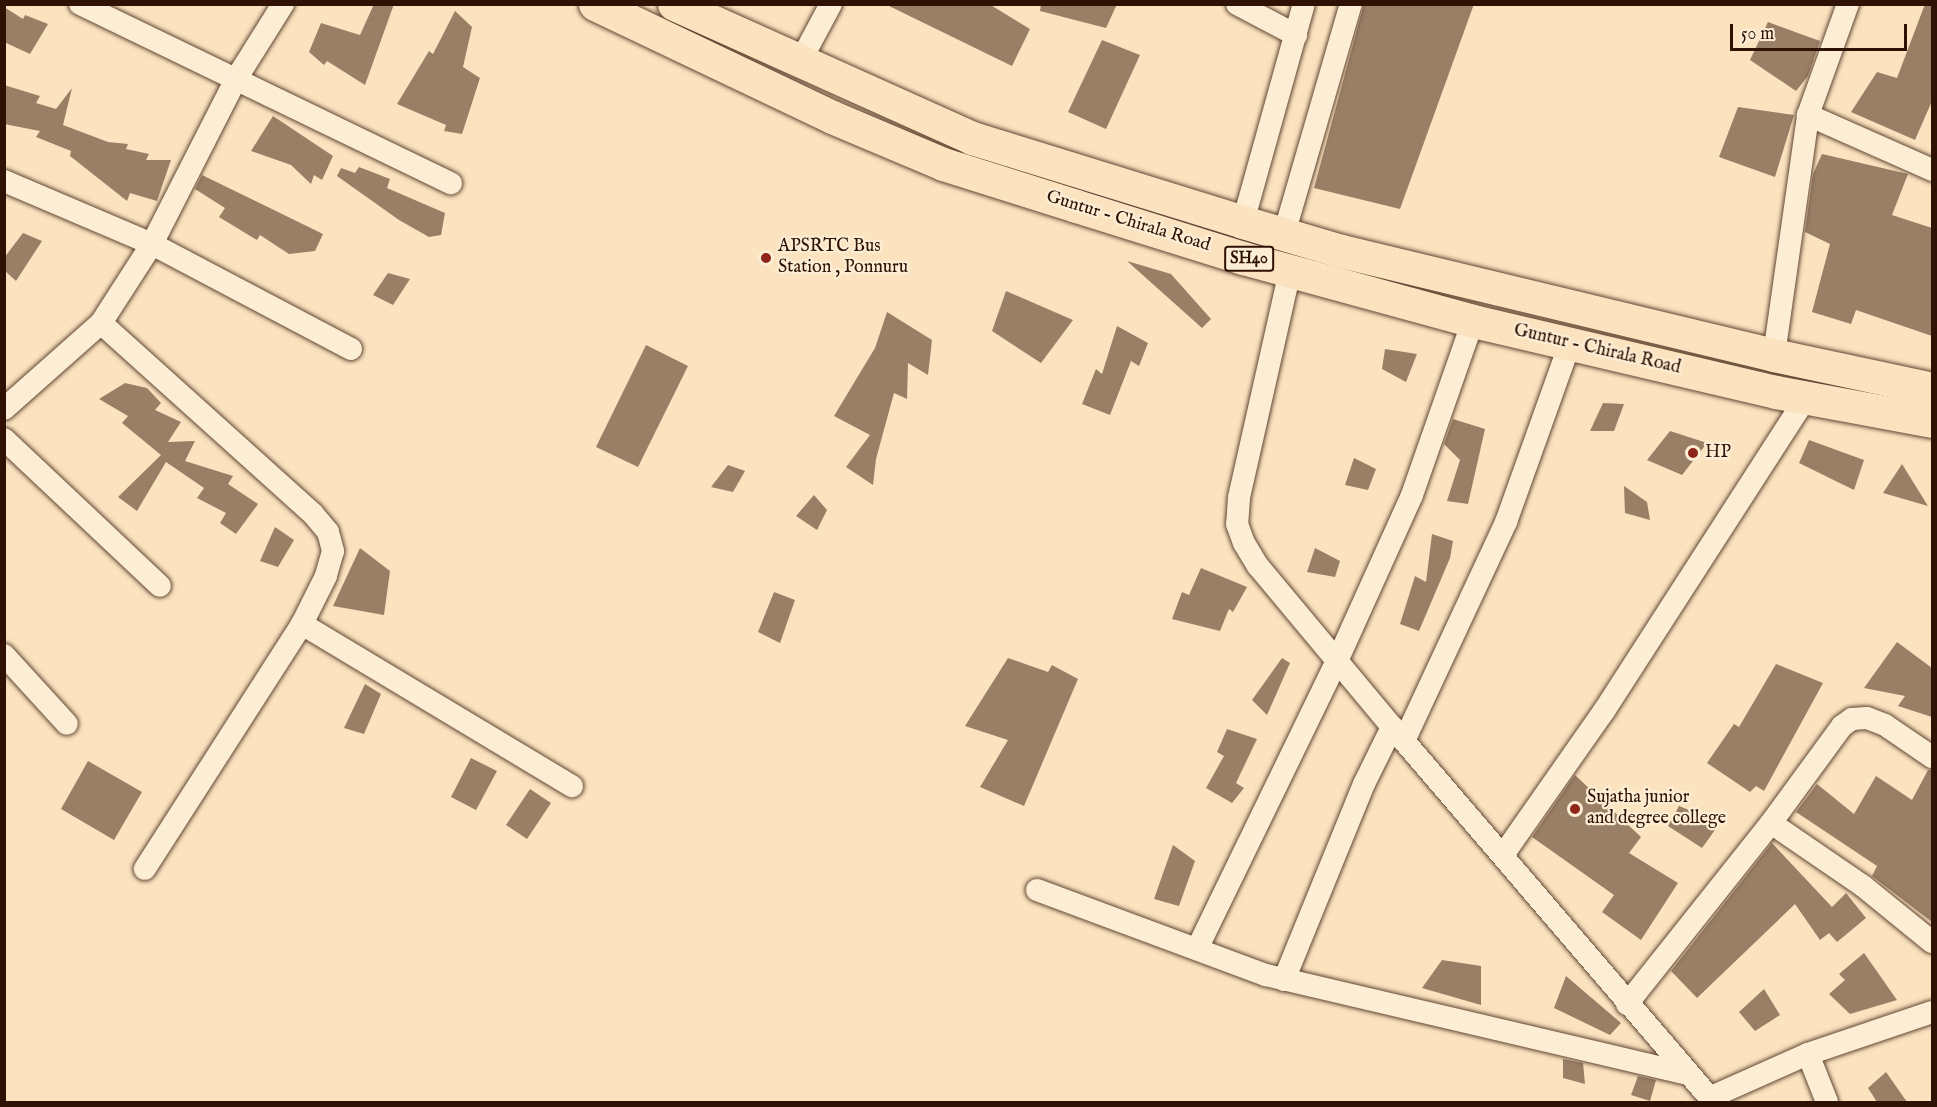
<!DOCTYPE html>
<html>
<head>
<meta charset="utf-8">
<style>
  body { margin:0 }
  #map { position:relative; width:1937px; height:1107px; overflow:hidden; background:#fbe3bf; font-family:"IM FELL English",serif }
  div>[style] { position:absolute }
  .building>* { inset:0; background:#997f65 }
  .roads { filter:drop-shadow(0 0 2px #624633) drop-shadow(0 0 2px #624633) }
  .street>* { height:22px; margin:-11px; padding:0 11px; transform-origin:11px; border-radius:11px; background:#fcedd5 }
  .primary>* { height:33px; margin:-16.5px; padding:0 16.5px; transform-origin:16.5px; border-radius:16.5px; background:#fbe3bf }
  .dots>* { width:16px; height:16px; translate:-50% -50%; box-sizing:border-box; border:3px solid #fcedd5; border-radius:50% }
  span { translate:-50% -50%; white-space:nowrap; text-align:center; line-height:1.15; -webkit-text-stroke:4.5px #fcedd5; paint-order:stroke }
  .shield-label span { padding:2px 4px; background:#fcedd5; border:2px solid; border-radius:4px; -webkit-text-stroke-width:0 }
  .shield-label { font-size:16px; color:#2f1204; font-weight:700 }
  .street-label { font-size:18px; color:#2f1204 }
  .poi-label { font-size:18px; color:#2f1204 }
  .left { translate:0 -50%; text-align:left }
  .frame { position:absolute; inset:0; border:6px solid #2f1204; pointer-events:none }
  .scale { position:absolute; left:1730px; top:24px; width:177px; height:27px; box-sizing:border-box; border:3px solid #2f1204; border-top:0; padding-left:8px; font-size:18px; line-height:21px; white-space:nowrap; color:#2f1204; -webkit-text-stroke:4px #fcedd5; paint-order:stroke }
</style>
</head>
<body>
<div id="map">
  <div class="building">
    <i style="clip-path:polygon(374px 4px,394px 4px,365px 85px,327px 61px,324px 65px,309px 52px,321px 23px,360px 35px)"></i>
    <i style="clip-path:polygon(885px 4px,989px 4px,1030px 29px,1012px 66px)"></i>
    <i style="clip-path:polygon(1041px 4px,1117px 4px,1106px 28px,1040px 11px)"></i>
    <i style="clip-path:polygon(1364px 4px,1474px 4px,1400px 209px,1314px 188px)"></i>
    <i style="clip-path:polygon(1925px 4px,1932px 4px,1932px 101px,1915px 140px,1851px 112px,1877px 72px,1897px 78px)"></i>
    <i style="clip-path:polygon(4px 7px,23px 19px,25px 15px,48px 24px,30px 54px,4px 42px)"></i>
    <i style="clip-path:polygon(455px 11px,472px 27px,463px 67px,480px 78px,462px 134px,444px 131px,446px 125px,397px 104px,429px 51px,433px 54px)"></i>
    <i style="clip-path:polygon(1768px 22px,1820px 41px,1808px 76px,1796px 91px,1750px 60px)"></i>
    <i style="clip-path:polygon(1102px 40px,1140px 55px,1106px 129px,1068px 112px)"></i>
    <i style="clip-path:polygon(4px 85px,40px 96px,36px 103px,56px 109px,72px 88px,63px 125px,108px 142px,128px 144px,126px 149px,149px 154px,146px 160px,171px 160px,157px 201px,130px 193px,127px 201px,70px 156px,71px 151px,36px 137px,40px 131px,4px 124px)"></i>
    <i style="clip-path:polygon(1738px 107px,1794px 115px,1775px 177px,1719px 157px)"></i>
    <i style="clip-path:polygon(273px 116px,333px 156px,322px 180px,314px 175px,311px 184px,291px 165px,251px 151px)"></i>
    <i style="clip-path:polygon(1822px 154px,1908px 174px,1892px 215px,1932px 228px,1932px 336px,1856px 310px,1851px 324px,1812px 312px,1830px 244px,1805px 232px,1813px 174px)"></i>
    <i style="clip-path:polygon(359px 167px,390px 179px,387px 188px,445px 213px,441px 235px,429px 237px,399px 220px,337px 176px,341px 168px,355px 173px)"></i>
    <i style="clip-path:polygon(202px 175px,323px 234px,315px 251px,289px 254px,260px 235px,257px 240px,219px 217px,225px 208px,195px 189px)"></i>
    <i style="clip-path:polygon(23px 233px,42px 241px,16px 281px,4px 270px,4px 258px)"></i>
    <i style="clip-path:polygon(1127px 261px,1171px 274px,1211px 319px,1202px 328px)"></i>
    <i style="clip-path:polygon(388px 273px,410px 279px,393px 305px,373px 295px)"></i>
    <i style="clip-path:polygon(1006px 291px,1073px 320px,1041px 363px,992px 331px)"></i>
    <i style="clip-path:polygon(887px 312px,932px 340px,928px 375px,908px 363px,907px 399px,894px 393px,876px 459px,873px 485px,846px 467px,870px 435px,834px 416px,875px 348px)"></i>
    <i style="clip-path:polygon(1117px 326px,1148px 343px,1139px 366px,1131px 361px,1110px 415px,1082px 404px,1096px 369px,1102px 374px)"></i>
    <i style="clip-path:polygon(646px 345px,688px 366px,638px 467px,596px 447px)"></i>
    <i style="clip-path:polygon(1385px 349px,1417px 354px,1406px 382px,1382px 369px)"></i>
    <i style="clip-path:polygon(125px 383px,147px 388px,161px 403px,155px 410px,181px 422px,168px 442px,195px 441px,185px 461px,233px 476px,228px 484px,258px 504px,236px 534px,220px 523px,226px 513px,197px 498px,204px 488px,166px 462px,137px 511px,118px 497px,161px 455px,122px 423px,128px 416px,99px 399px)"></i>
    <i style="clip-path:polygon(1603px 403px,1624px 404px,1614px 431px,1590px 431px)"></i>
    <i style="clip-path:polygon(1453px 419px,1485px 429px,1468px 504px,1447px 501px,1460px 460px,1444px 444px)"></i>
    <i style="clip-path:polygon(1670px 431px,1707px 443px,1682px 475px,1647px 460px)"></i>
    <i style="clip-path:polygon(1809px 440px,1864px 460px,1854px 490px,1799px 463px)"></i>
    <i style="clip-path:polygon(1354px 458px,1376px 469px,1368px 490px,1345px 485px)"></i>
    <i style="clip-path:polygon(1902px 464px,1928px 506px,1883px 493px)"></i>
    <i style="clip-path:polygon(728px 465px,745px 471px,733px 492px,711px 487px)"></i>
    <i style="clip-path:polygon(1624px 486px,1647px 502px,1650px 520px,1625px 513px)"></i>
    <i style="clip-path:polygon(814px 495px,827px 510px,817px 530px,796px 516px)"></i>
    <i style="clip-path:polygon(275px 527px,294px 540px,278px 567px,260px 561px)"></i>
    <i style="clip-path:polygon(1432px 534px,1453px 541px,1450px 558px,1419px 631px,1400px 624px,1415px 576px,1426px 582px)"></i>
    <i style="clip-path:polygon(360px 548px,390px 571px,384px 615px,333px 606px)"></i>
    <i style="clip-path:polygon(1315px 548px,1340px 561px,1335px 577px,1307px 572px)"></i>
    <i style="clip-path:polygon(1201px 568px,1247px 587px,1233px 612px,1229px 609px,1220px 631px,1172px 619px,1182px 592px,1189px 595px)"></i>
    <i style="clip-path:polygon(774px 592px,795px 600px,780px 643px,758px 632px)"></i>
    <i style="clip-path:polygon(1897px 642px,1932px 668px,1932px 717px,1898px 706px,1905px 696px,1864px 688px)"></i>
    <i style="clip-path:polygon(1008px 658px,1048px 672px,1052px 665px,1078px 679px,1024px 806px,980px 787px,1008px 740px,965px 726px)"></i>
    <i style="clip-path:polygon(1282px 658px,1290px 663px,1267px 715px,1252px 700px)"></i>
    <i style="clip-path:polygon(1776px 664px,1823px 683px,1764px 791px,1756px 786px,1750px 792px,1707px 763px,1734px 724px,1739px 727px)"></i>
    <i style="clip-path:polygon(365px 684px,381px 694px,364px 734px,344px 728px)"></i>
    <i style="clip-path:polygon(1227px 729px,1257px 739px,1236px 783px,1244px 788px,1232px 803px,1206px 788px,1224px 756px,1217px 752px)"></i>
    <i style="clip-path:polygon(471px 758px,497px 771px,476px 810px,451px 797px)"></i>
    <i style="clip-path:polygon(88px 761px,142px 792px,114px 840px,61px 809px)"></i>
    <i style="clip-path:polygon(1928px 770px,1932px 770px,1932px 922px,1872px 876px,1877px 866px,1796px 812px,1817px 784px,1854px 814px,1876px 776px,1912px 800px)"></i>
    <i style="clip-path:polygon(1575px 775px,1641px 837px,1629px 853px,1678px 883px,1641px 940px,1602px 912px,1614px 895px,1532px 837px)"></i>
    <i style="clip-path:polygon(530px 789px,551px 803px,527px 839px,506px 825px)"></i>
    <i style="clip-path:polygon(1679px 806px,1720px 823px,1702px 848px,1668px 826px)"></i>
    <i style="clip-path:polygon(1772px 843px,1832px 907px,1846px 893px,1866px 918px,1837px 942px,1829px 933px,1820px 940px,1795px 904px,1697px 998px,1671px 971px)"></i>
    <i style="clip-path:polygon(1173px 845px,1195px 861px,1179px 906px,1154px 899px)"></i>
    <i style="clip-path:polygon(1864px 953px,1897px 1000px,1850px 1014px,1829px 994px,1845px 980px,1839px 974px)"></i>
    <i style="clip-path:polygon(1442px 960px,1481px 966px,1481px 1005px,1422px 988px)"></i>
    <i style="clip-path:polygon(1566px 976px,1621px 1023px,1610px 1035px,1554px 1008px)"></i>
    <i style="clip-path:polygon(1764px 989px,1780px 1015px,1755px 1031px,1739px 1012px)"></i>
    <i style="clip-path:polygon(1563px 1059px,1583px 1063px,1585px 1084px,1563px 1078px)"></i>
    <i style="clip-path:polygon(1886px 1072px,1907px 1102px,1877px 1102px,1868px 1088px)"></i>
    <i style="clip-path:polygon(1638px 1076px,1656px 1080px,1650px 1101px,1631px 1095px)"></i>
  </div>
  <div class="roads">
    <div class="street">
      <i style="left:80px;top:4px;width:412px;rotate:25.8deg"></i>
      <i style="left:1237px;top:4px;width:67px;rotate:27.7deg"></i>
      <i style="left:800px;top:62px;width:66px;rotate:-61.9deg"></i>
      <i style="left:1808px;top:115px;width:136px;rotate:23.9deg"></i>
      <i style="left:4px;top:181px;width:161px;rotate:23.1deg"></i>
      <i style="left:152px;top:244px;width:225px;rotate:27.8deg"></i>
      <i style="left:1243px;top:222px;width:226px;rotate:-74.4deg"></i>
      <i style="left:1284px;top:234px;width:240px;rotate:-73.8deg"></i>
      <i style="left:1290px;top:271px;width:233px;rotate:102.7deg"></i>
      <i style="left:1239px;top:498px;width:26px;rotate:94deg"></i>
      <i style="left:1237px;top:524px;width:20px;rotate:70deg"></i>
      <i style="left:1244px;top:543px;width:27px;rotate:59deg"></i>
      <i style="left:1258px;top:566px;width:209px;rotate:50.2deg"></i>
      <i style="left:1392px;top:727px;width:494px;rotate:49.4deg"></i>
      <i style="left:101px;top:323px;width:285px;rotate:42deg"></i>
      <i style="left:313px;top:514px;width:23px;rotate:50deg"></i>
      <i style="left:328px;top:532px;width:20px;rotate:75deg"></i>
      <i style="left:333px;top:551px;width:26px;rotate:106deg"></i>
      <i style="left:326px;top:576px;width:54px;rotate:116.6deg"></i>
      <i style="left:302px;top:624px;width:291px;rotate:122.7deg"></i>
      <i style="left:1774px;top:355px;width:242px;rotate:-81.9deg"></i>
      <i style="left:1808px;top:115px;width:118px;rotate:-70.2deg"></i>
      <i style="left:4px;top:409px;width:130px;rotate:-41.6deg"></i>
      <i style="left:101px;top:323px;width:94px;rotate:-57.2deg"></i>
      <i style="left:152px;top:244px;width:185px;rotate:-63deg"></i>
      <i style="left:236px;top:79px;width:89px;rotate:-57.9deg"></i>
      <i style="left:4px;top:439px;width:214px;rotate:43.3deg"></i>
      <i style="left:302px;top:624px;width:315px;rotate:31deg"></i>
      <i style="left:4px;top:655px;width:93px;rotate:47.6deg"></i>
      <i style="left:1404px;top:741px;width:242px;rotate:-65deg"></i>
      <i style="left:1506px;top:522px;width:190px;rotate:-70.3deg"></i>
      <i style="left:1771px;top:823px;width:112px;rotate:34.4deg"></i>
      <i style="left:1863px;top:886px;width:89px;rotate:39.1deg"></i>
      <i style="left:1503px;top:855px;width:176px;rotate:-55deg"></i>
      <i style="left:1604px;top:711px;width:373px;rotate:-57.2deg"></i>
      <i style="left:1037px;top:890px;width:244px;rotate:20.4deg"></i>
      <i style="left:1266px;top:975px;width:429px;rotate:13.2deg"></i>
      <i style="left:1197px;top:949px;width:322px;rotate:-64.1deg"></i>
      <i style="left:1338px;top:659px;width:180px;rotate:-65.7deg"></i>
      <i style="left:1412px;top:495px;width:184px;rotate:-70.7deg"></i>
      <i style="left:1284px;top:980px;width:212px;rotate:-67.8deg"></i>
      <i style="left:1364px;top:784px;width:64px;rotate:-63.8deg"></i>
      <i style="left:1627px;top:1004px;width:231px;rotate:-51.5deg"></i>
      <i style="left:1771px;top:823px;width:120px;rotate:-53.8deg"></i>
      <i style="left:1842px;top:726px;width:12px;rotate:-35deg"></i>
      <i style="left:1852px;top:719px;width:15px;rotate:-4deg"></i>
      <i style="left:1867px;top:718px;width:19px;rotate:21deg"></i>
      <i style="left:1885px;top:725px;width:57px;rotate:34.2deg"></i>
      <i style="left:1808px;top:1054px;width:52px;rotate:68.4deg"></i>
      <i style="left:1709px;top:1098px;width:108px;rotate:-24deg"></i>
      <i style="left:1808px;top:1054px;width:131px;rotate:-18.7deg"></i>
    </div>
    <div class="primary">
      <i style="left:595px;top:4px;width:263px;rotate:25.5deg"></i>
      <i style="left:832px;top:117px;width:121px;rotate:22.9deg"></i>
      <i style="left:943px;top:164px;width:139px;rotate:17.5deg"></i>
      <i style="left:1076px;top:206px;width:175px;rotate:17.3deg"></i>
      <i style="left:1243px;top:258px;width:238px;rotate:15.3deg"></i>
      <i style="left:1473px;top:321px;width:311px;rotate:13.2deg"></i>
      <i style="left:1776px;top:392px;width:159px;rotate:10.5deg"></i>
      <i style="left:674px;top:4px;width:327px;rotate:24.2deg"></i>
      <i style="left:972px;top:138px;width:284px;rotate:17.2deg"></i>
      <i style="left:1243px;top:222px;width:102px;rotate:16.5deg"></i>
      <i style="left:1341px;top:251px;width:445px;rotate:13.5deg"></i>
      <i style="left:1774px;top:355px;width:162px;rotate:12.1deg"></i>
    </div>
  </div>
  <div class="dots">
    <i style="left:766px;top:258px;background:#8f2418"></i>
    <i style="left:1693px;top:453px;background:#8f2418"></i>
    <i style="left:1575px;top:809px;background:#8f2418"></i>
  </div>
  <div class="shield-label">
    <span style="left:1249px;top:259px">SH40</span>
  </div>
  <div class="street-label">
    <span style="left:1128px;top:222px;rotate:17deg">Guntur - Chirala Road</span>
    <span style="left:1597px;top:350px;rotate:13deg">Guntur - Chirala Road</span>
  </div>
  <div class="poi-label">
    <span class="left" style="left:778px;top:258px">APSRTC Bus<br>Station , Ponnuru</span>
    <span class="left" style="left:1705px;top:453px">HP</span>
    <span class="left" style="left:1587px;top:809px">Sujatha junior<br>and degree college</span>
  </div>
  <div class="frame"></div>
  <div class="scale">50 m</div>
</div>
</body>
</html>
